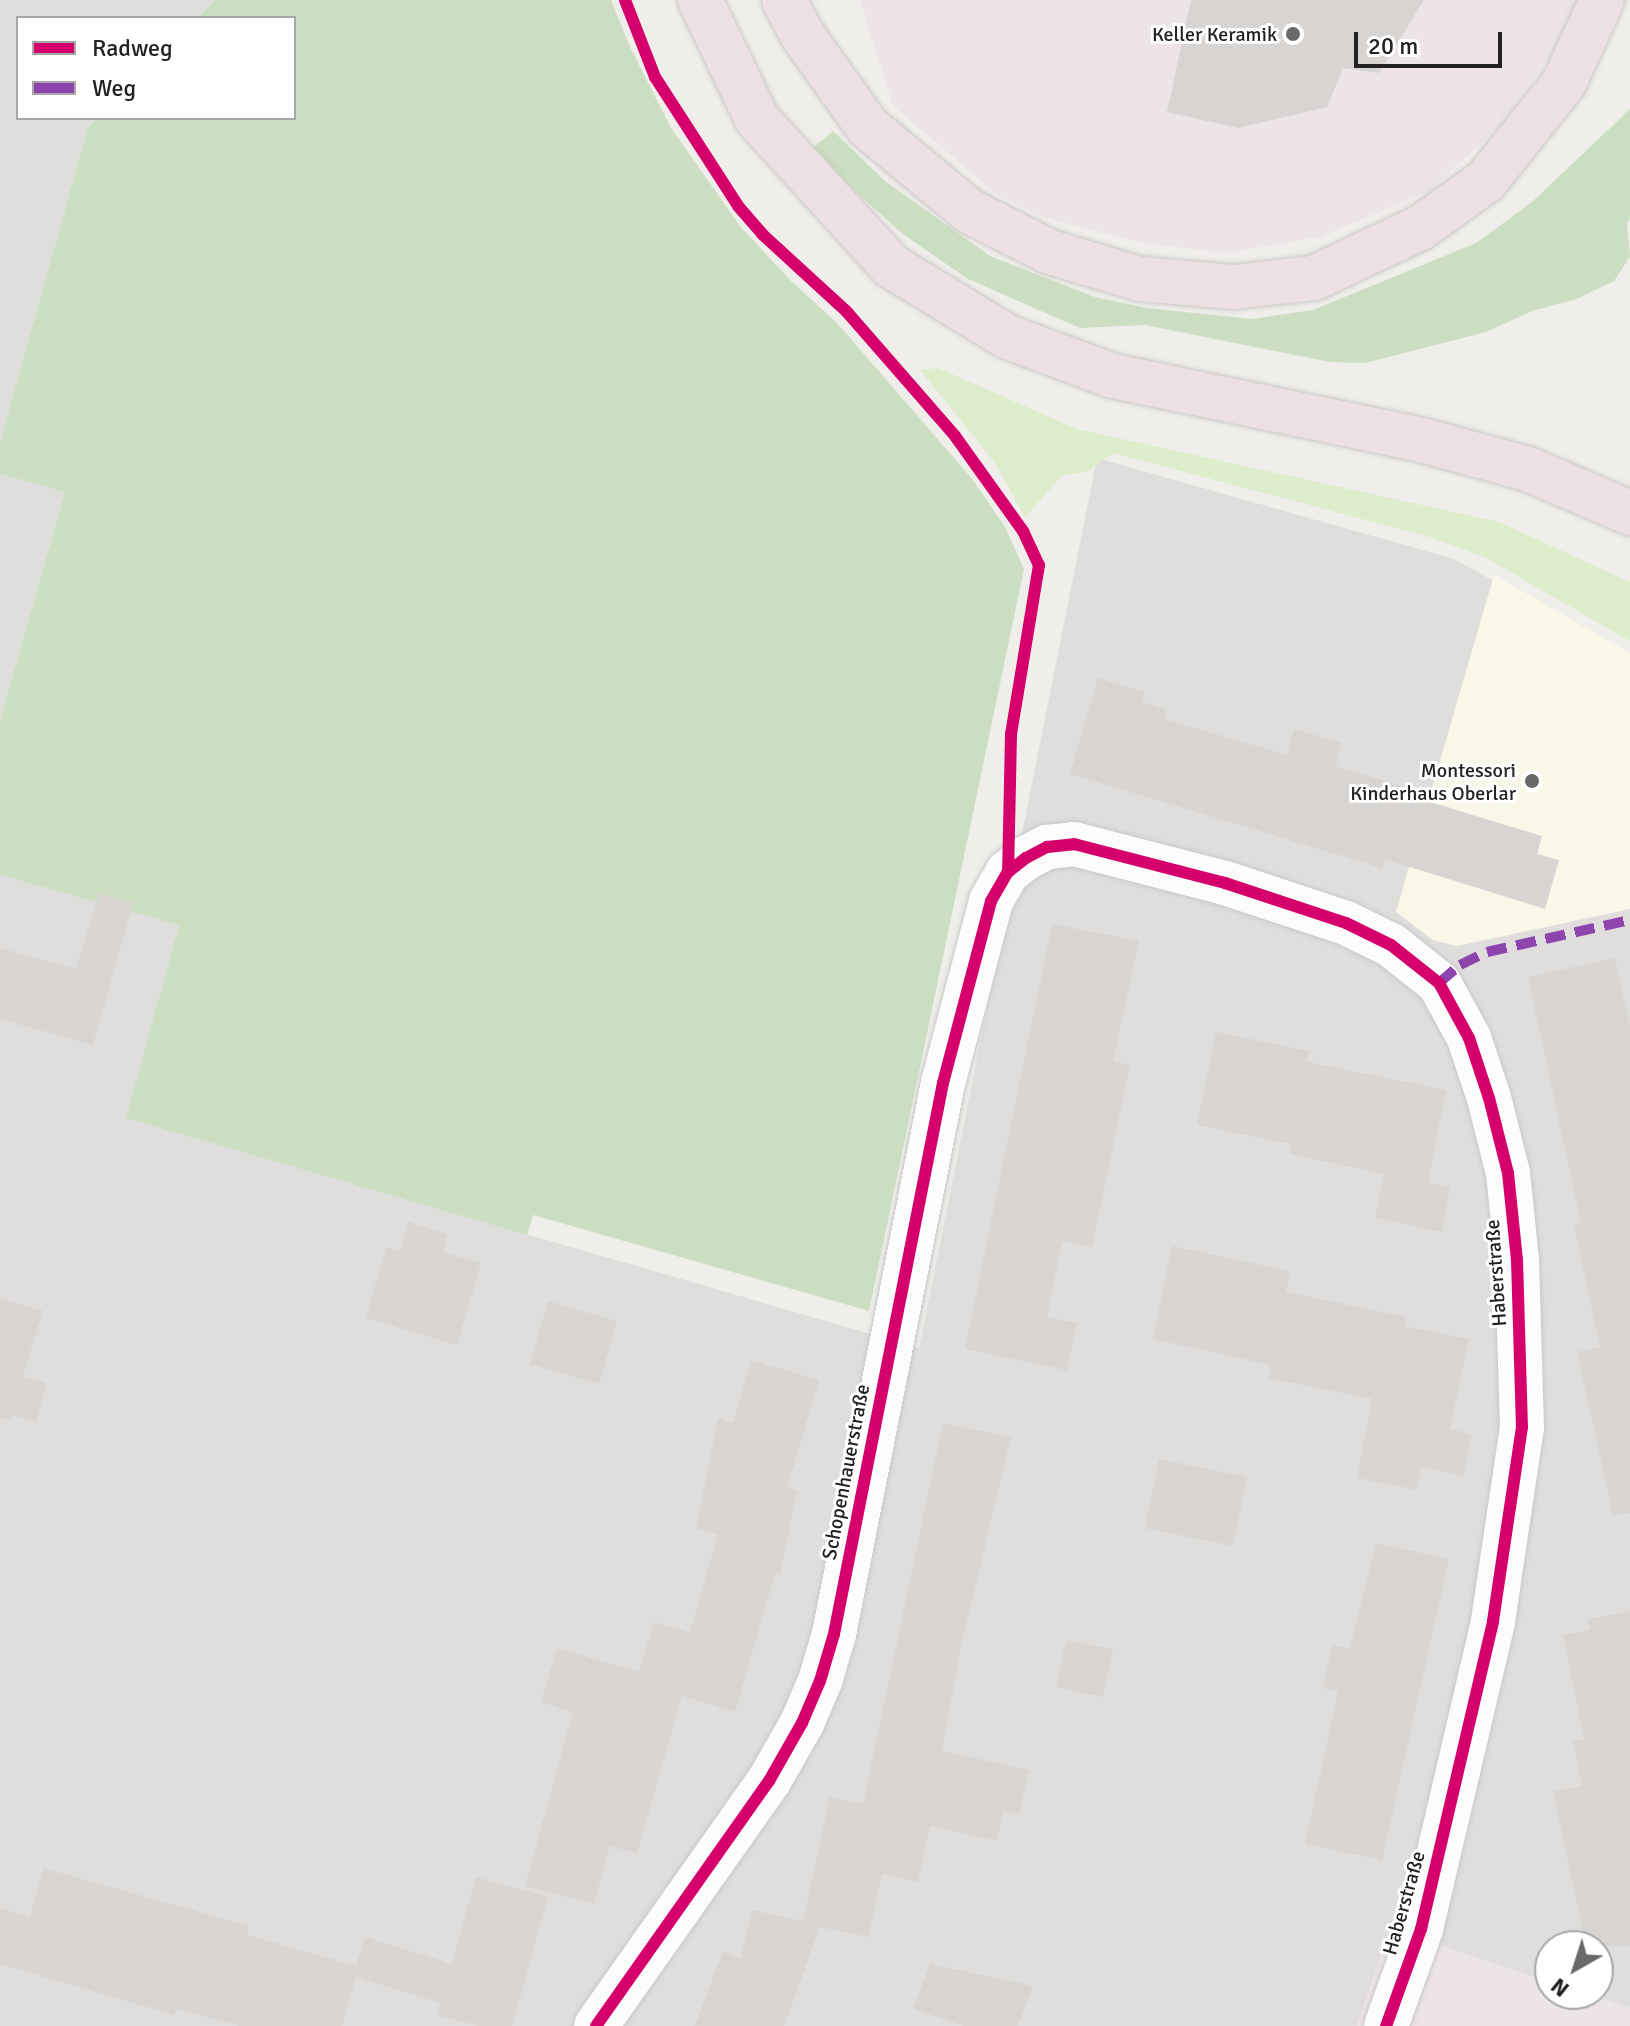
<!DOCTYPE html>
<html>
<head>
<meta charset="utf-8">
<style>
  body { margin:0 }
  #map { position:relative; width:1630px; height:2026px; overflow:hidden; background:#f0eeeb; font-family:Signika,sans-serif }
  div>[style] { position:absolute }
  .residential>* { inset:0; background:#dfdedc }
  .industrial>* { inset:0; background:#ede4e9 }
  .education>* { inset:0; background:#f8f7e8 }
  .grass>* { inset:0; background:#ddeccb }
  .forest>* { inset:0; background:#cbdec1 }
  .building>* { inset:0; background:#d7d4d2 }
  .roads { filter:drop-shadow(0 0 2px #c9c8c7) drop-shadow(0 0 2px #c9c8c7) }
  .minor>* { height:44px; margin:-22px; padding:0 22px; transform-origin:22px; border-radius:22px; background:#fdfcfc }
  .motorway>* { height:44px; margin:-22px; padding:0 22px; transform-origin:22px; border-radius:22px; background:#ece0e2 }
  .quiet>* { height:10px; margin-top:-5px; transform-origin:0; background:repeating-linear-gradient(90deg,#8e44ad 0 20px,transparent 0 30px) }
  .cycleway>* { height:12px; margin:-6px; padding:0 6px; transform-origin:6px; border-radius:6px; background:#d6006c }
  .dots>* { width:22px; height:22px; translate:-50% -50%; box-sizing:border-box; border:4px solid #fff; border-radius:50% }
  span { translate:-50% -50%; white-space:nowrap; text-align:center; line-height:1.15; -webkit-text-stroke:6px #fff; paint-order:stroke }
  .poi-label { font-size:20px; color:#222 }
  .right { translate:-100% -50%; text-align:right }
  .street-label { font-size:20px; color:#222 }
  .legend { position:absolute; left:16px; top:16px; width:280px; height:104px; box-sizing:border-box; background:#fff; border:2px solid #a7a7a7; margin:0; padding:10px 14px; list-style:none; font-size:24px; color:#222 }
  .legend li { display:flex; align-items:center; gap:16px; height:40px }
  .legend b { width:40px; border:2px solid #a7a7a7 }
  .north { position:absolute; left:1534px; top:1930px; width:80px; height:80px; box-sizing:border-box; background:#fff; border:2px solid #a7a7a7; border-radius:50%; rotate:219deg; font-size:22px; font-weight:700; line-height:32px; text-align:center; color:#222 }
  .north::after { content:''; display:block; margin:auto; width:28px; height:36px; background:#6a6968; clip-path:polygon(50% 0,100% 100%,50% 72%,0 100%) }
  .scale { position:absolute; left:1354px; top:32px; width:148px; height:36px; box-sizing:border-box; border:4px solid #222; border-top:0; padding-left:10px; font-size:24px; line-height:28px; white-space:nowrap; color:#222; -webkit-text-stroke:6px #fff; paint-order:stroke }
</style>
</head>
<body>
<div id="map">
  <div class="residential">
    <i style="clip-path:polygon(0 0,215px 0,197px 18px,18px 18px,18px 118px,97px 118px,88px 127px,0 442px)"></i>
    <i style="clip-path:polygon(1097px 458px,1454px 559px,1630px 657px,1630px 2008px,1586px 1994px,1598px 1994px,1598px 1946px,1550px 1946px,1550px 1982px,1390px 1930px,1357px 2026px,0 2026px,0 875px,179px 924px,127px 1118px,919px 1348px)"></i>
    <i style="clip-path:polygon(0 474px,65px 491px,0 720px)"></i>
  </div>
  <div class="industrial">
    <i style="clip-path:polygon(860px 0,1579px 0,1570px 27px,1505px 121px,1428px 192px,1319px 237px,1226px 253px,1138px 242px,1043px 217px,996px 194px,893px 106px)"></i>
    <i style="clip-path:polygon(1390px 1929px,1550px 1982px,1550px 1994px,1586px 1994px,1630px 2008px,1630px 2026px,1357px 2026px)"></i>
  </div>
  <div class="education">
    <i style="clip-path:polygon(1494px 575px,1630px 653px,1630px 909px,1457px 946px,1433px 940px,1396px 912px)"></i>
  </div>
  <div class="grass">
    <i style="clip-path:polygon(938px 368px,1077px 429px,1499px 522px,1630px 582px,1630px 641px,1486px 558px,1430px 537px,1113px 453px,1088px 471px,1062px 476px,1025px 517px,995px 463px,920px 370px)"></i>
  </div>
  <div class="forest">
    <i style="clip-path:polygon(215px 0,611px 0,630px 47px,671px 128px,740px 226px,791px 281px,838px 324px,973px 480px,1005px 527px,1024px 569px,869px 1311px,533px 1215px,527px 1235px,126px 1118px,179px 925px,0 875px,0 720px,65px 492px,0 474px,0 442px,88px 127px,97px 118px,294px 118px,294px 18px,197px 18px)"></i>
    <i style="clip-path:polygon(1630px 109px,1630px 218px,1627px 224px,1630px 257px,1614px 281px,1577px 299px,1532px 311px,1486px 332px,1365px 363px,1330px 362px,1145px 325px,1080px 328px,968px 279px,904px 235px,846px 183px,814px 147px,833px 131px,885px 181px,990px 256px,1095px 297px,1147px 308px,1252px 319px,1313px 310px,1476px 243px,1532px 202px)"></i>
  </div>
  <div class="building">
    <i style="clip-path:polygon(1191px 0,1424px 0,1379px 73px,1343px 68px,1327px 107px,1238px 128px,1167px 112px)"></i>
    <i style="clip-path:polygon(1098px 678px,1145px 692px,1142px 702px,1167px 710px,1164px 719px,1287px 755px,1294px 729px,1342px 743px,1335px 766px,1409px 788px,1407px 795px,1542px 836px,1537px 854px,1559px 860px,1545px 909px,1384px 859px,1382px 868px,1070px 774px)"></i>
    <i style="clip-path:polygon(99px 893px,133px 903px,93px 1045px,0 1019px,0 948px,76px 969px)"></i>
    <i style="clip-path:polygon(1052px 924px,1139px 941px,1113px 1061px,1130px 1065px,1092px 1247px,1062px 1241px,1047px 1317px,1077px 1323px,1067px 1370px,965px 1349px)"></i>
    <i style="clip-path:polygon(1615px 958px,1630px 1027px,1630px 1513px,1613px 1515px,1577px 1352px,1600px 1347px,1574px 1225px,1581px 1224px,1528px 977px)"></i>
    <i style="clip-path:polygon(1216px 1032px,1309px 1051px,1307px 1062px,1446px 1090px,1428px 1183px,1450px 1187px,1442px 1232px,1375px 1218px,1384px 1174px,1289px 1154px,1291px 1144px,1197px 1125px)"></i>
    <i style="clip-path:polygon(408px 1222px,448px 1234px,443px 1252px,481px 1263px,457px 1345px,366px 1318px,386px 1247px,400px 1251px)"></i>
    <i style="clip-path:polygon(1172px 1246px,1290px 1271px,1286px 1292px,1406px 1317px,1404px 1326px,1469px 1339px,1450px 1429px,1472px 1434px,1463px 1476px,1421px 1467px,1417px 1490px,1357px 1478px,1372px 1399px,1269px 1378px,1271px 1365px,1153px 1339px)"></i>
    <i style="clip-path:polygon(0 1298px,43px 1311px,23px 1376px,47px 1383px,36px 1422px,12px 1415px,10px 1420px,0 1418px)"></i>
    <i style="clip-path:polygon(548px 1301px,617px 1321px,599px 1384px,530px 1364px)"></i>
    <i style="clip-path:polygon(751px 1360px,819px 1380px,787px 1488px,797px 1490px,780px 1575px,775px 1573px,735px 1712px,682px 1696px,637px 1853px,610px 1846px,594px 1904px,525px 1886px,573px 1712px,541px 1702px,557px 1648px,639px 1672px,654px 1622px,690px 1633px,718px 1534px,696px 1529px,718px 1418px,733px 1423px)"></i>
    <i style="clip-path:polygon(943px 1423px,1011px 1437px,961px 1646px,942px 1751px,1029px 1770px,1019px 1814px,1003px 1811px,997px 1841px,930px 1826px,918px 1882px,882px 1874px,868px 1937px,820px 1927px,784px 2026px,695px 2026px,723px 1951px,741px 1959px,752px 1910px,803px 1921px,830px 1797px,863px 1804px)"></i>
    <i style="clip-path:polygon(1159px 1459px,1247px 1477px,1233px 1546px,1145px 1528px)"></i>
    <i style="clip-path:polygon(1376px 1543px,1449px 1559px,1382px 1860px,1305px 1844px,1338px 1692px,1323px 1688px,1332px 1645px,1350px 1649px)"></i>
    <i style="clip-path:polygon(1630px 1611px,1630px 1946px,1586px 1946px,1553px 1791px,1582px 1786px,1573px 1741px,1584px 1739px,1563px 1635px,1590px 1630px,1588px 1619px)"></i>
    <i style="clip-path:polygon(1066px 1640px,1113px 1649px,1103px 1697px,1056px 1687px)"></i>
    <i style="clip-path:polygon(43px 1868px,249px 1926px,247px 1935px,356px 1966px,365px 1937px,452px 1964px,476px 1877px,548px 1897px,512px 2026px,478px 2026px,437px 2015px,440px 2003px,356px 1977px,342px 2026px,240px 2026px,176px 2009px,174px 2015px,0 1964px,0 1908px,30px 1917px)"></i>
    <i style="clip-path:polygon(930px 1964px,1033px 1986px,1018px 2026px,964px 2026px,913px 2009px)"></i>
  </div>
  <div class="roads">
    <div class="minor">
      <i style="left:596px;top:2026px;width:300px;rotate:-54.8deg"></i>
      <i style="left:769px;top:1781px;width:67px;rotate:-60.4deg"></i>
      <i style="left:802px;top:1723px;width:46px;rotate:-66.8deg"></i>
      <i style="left:820px;top:1681px;width:49px;rotate:-73.4deg"></i>
      <i style="left:834px;top:1634px;width:562px;rotate:-78.81deg"></i>
      <i style="left:943px;top:1083px;width:188px;rotate:-75.2deg"></i>
      <i style="left:991px;top:901px;width:34px;rotate:-60deg"></i>
      <i style="left:1008px;top:872px;width:23px;rotate:-38deg"></i>
      <i style="left:1026px;top:858px;width:24px;rotate:-28deg"></i>
      <i style="left:1047px;top:847px;width:27px;rotate:-6deg"></i>
      <i style="left:1074px;top:844px;width:156px;rotate:14.5deg"></i>
      <i style="left:1225px;top:883px;width:127px;rotate:18.3deg"></i>
      <i style="left:1346px;top:923px;width:50px;rotate:26.1deg"></i>
      <i style="left:1391px;top:945px;width:61px;rotate:38.4deg"></i>
      <i style="left:1439px;top:983px;width:63px;rotate:61.4deg"></i>
      <i style="left:1469px;top:1038px;width:63px;rotate:71.6deg"></i>
      <i style="left:1489px;top:1098px;width:77px;rotate:75.8deg"></i>
      <i style="left:1508px;top:1173px;width:87px;rotate:84.1deg"></i>
      <i style="left:1517px;top:1260px;width:167px;rotate:88.3deg"></i>
      <i style="left:1522px;top:1427px;width:197px;rotate:98.5deg"></i>
      <i style="left:1493px;top:1622px;width:315px;rotate:103.2deg"></i>
      <i style="left:1421px;top:1929px;width:103px;rotate:109.8deg"></i>
    </div>
    <div class="motorway">
      <i style="left:700px;top:0;width:132px;rotate:64.4deg"></i>
      <i style="left:757px;top:119px;width:199px;rotate:47.6deg"></i>
      <i style="left:891px;top:266px;width:137px;rotate:31.3deg"></i>
      <i style="left:1008px;top:337px;width:112px;rotate:20.4deg"></i>
      <i style="left:1113px;top:376px;width:316px;rotate:11.7deg"></i>
      <i style="left:1422px;top:440px;width:110px;rotate:15.3deg"></i>
      <i style="left:1528px;top:469px;width:111px;rotate:23.3deg"></i>
      <i style="left:784px;top:0;width:41px;rotate:62.2deg"></i>
      <i style="left:803px;top:36px;width:112px;rotate:54.5deg"></i>
      <i style="left:868px;top:127px;width:131px;rotate:39.7deg"></i>
      <i style="left:969px;top:211px;width:91px;rotate:26.8deg"></i>
      <i style="left:1050px;top:252px;width:94px;rotate:16.7deg"></i>
      <i style="left:1140px;top:279px;width:94px;rotate:4.9deg"></i>
      <i style="left:1234px;top:287px;width:81px;rotate:-6.4deg"></i>
      <i style="left:1314px;top:278px;width:117px;rotate:-25.3deg"></i>
      <i style="left:1420px;top:228px;width:81px;rotate:-35.5deg"></i>
      <i style="left:1486px;top:181px;width:125px;rotate:-51.5deg"></i>
      <i style="left:1564px;top:83px;width:91px;rotate:-65.4deg"></i>
    </div>
  </div>
  <div class="quiet">
    <i style="left:1439px;top:983px;width:28px;rotate:-41deg"></i>
    <i style="left:1460px;top:965px;width:30px;rotate:-26deg"></i>
    <i style="left:1487px;top:952px;width:147px;rotate:-12.6deg"></i>
  </div>
  <div class="cycleway">
    <i style="left:625px;top:0;width:83px;rotate:68.7deg"></i>
    <i style="left:655px;top:77px;width:153px;rotate:57.2deg"></i>
    <i style="left:738px;top:206px;width:37px;rotate:49deg"></i>
    <i style="left:762px;top:234px;width:115px;rotate:42.5deg"></i>
    <i style="left:847px;top:312px;width:164px;rotate:48.9deg"></i>
    <i style="left:955px;top:436px;width:117px;rotate:54.4deg"></i>
    <i style="left:1023px;top:531px;width:38px;rotate:65deg"></i>
    <i style="left:1039px;top:565px;width:171px;rotate:99.4deg"></i>
    <i style="left:1011px;top:734px;width:138px;rotate:91.2deg"></i>
    <i style="left:596px;top:2026px;width:300px;rotate:-54.8deg"></i>
    <i style="left:769px;top:1781px;width:67px;rotate:-60.4deg"></i>
    <i style="left:802px;top:1723px;width:46px;rotate:-66.8deg"></i>
    <i style="left:820px;top:1681px;width:49px;rotate:-73.4deg"></i>
    <i style="left:834px;top:1634px;width:562px;rotate:-78.81deg"></i>
    <i style="left:943px;top:1083px;width:188px;rotate:-75.2deg"></i>
    <i style="left:991px;top:901px;width:34px;rotate:-60deg"></i>
    <i style="left:1008px;top:872px;width:23px;rotate:-38deg"></i>
    <i style="left:1026px;top:858px;width:24px;rotate:-28deg"></i>
    <i style="left:1047px;top:847px;width:27px;rotate:-6deg"></i>
    <i style="left:1074px;top:844px;width:156px;rotate:14.5deg"></i>
    <i style="left:1225px;top:883px;width:127px;rotate:18.3deg"></i>
    <i style="left:1346px;top:923px;width:50px;rotate:26.1deg"></i>
    <i style="left:1391px;top:945px;width:61px;rotate:38.4deg"></i>
    <i style="left:1439px;top:983px;width:63px;rotate:61.4deg"></i>
    <i style="left:1469px;top:1038px;width:63px;rotate:71.6deg"></i>
    <i style="left:1489px;top:1098px;width:77px;rotate:75.8deg"></i>
    <i style="left:1508px;top:1173px;width:87px;rotate:84.1deg"></i>
    <i style="left:1517px;top:1260px;width:167px;rotate:88.3deg"></i>
    <i style="left:1522px;top:1427px;width:197px;rotate:98.5deg"></i>
    <i style="left:1493px;top:1622px;width:315px;rotate:103.2deg"></i>
    <i style="left:1421px;top:1929px;width:103px;rotate:109.8deg"></i>
  </div>
  <div class="dots">
    <i style="left:1293px;top:34px;background:#6a6968"></i>
    <i style="left:1532px;top:781px;background:#6a6968"></i>
  </div>
  <div class="poi-label">
    <span class="right" style="left:1277px;top:34px">Keller Keramik</span>
    <span class="right" style="left:1516px;top:782px">Montessori<br>Kinderhaus Oberlar</span>
  </div>
  <div class="street-label">
    <span style="left:1496px;top:1273px;rotate:-94deg">Haberstraße</span>
    <span style="left:846px;top:1472px;rotate:-79deg">Schopenhauerstraße</span>
    <span style="left:1404px;top:1903px;rotate:-74deg">Haberstraße</span>
  </div>
  <ul class="legend">
  <li><b style="height:10px;background:#d6006c"></b>Radweg</li>
  <li><b style="height:10px;background:#8e44ad"></b>Weg</li>
  </ul>
  <div class="north">N</div>
  <div class="scale">20 m</div>
</div>
</body>
</html>
